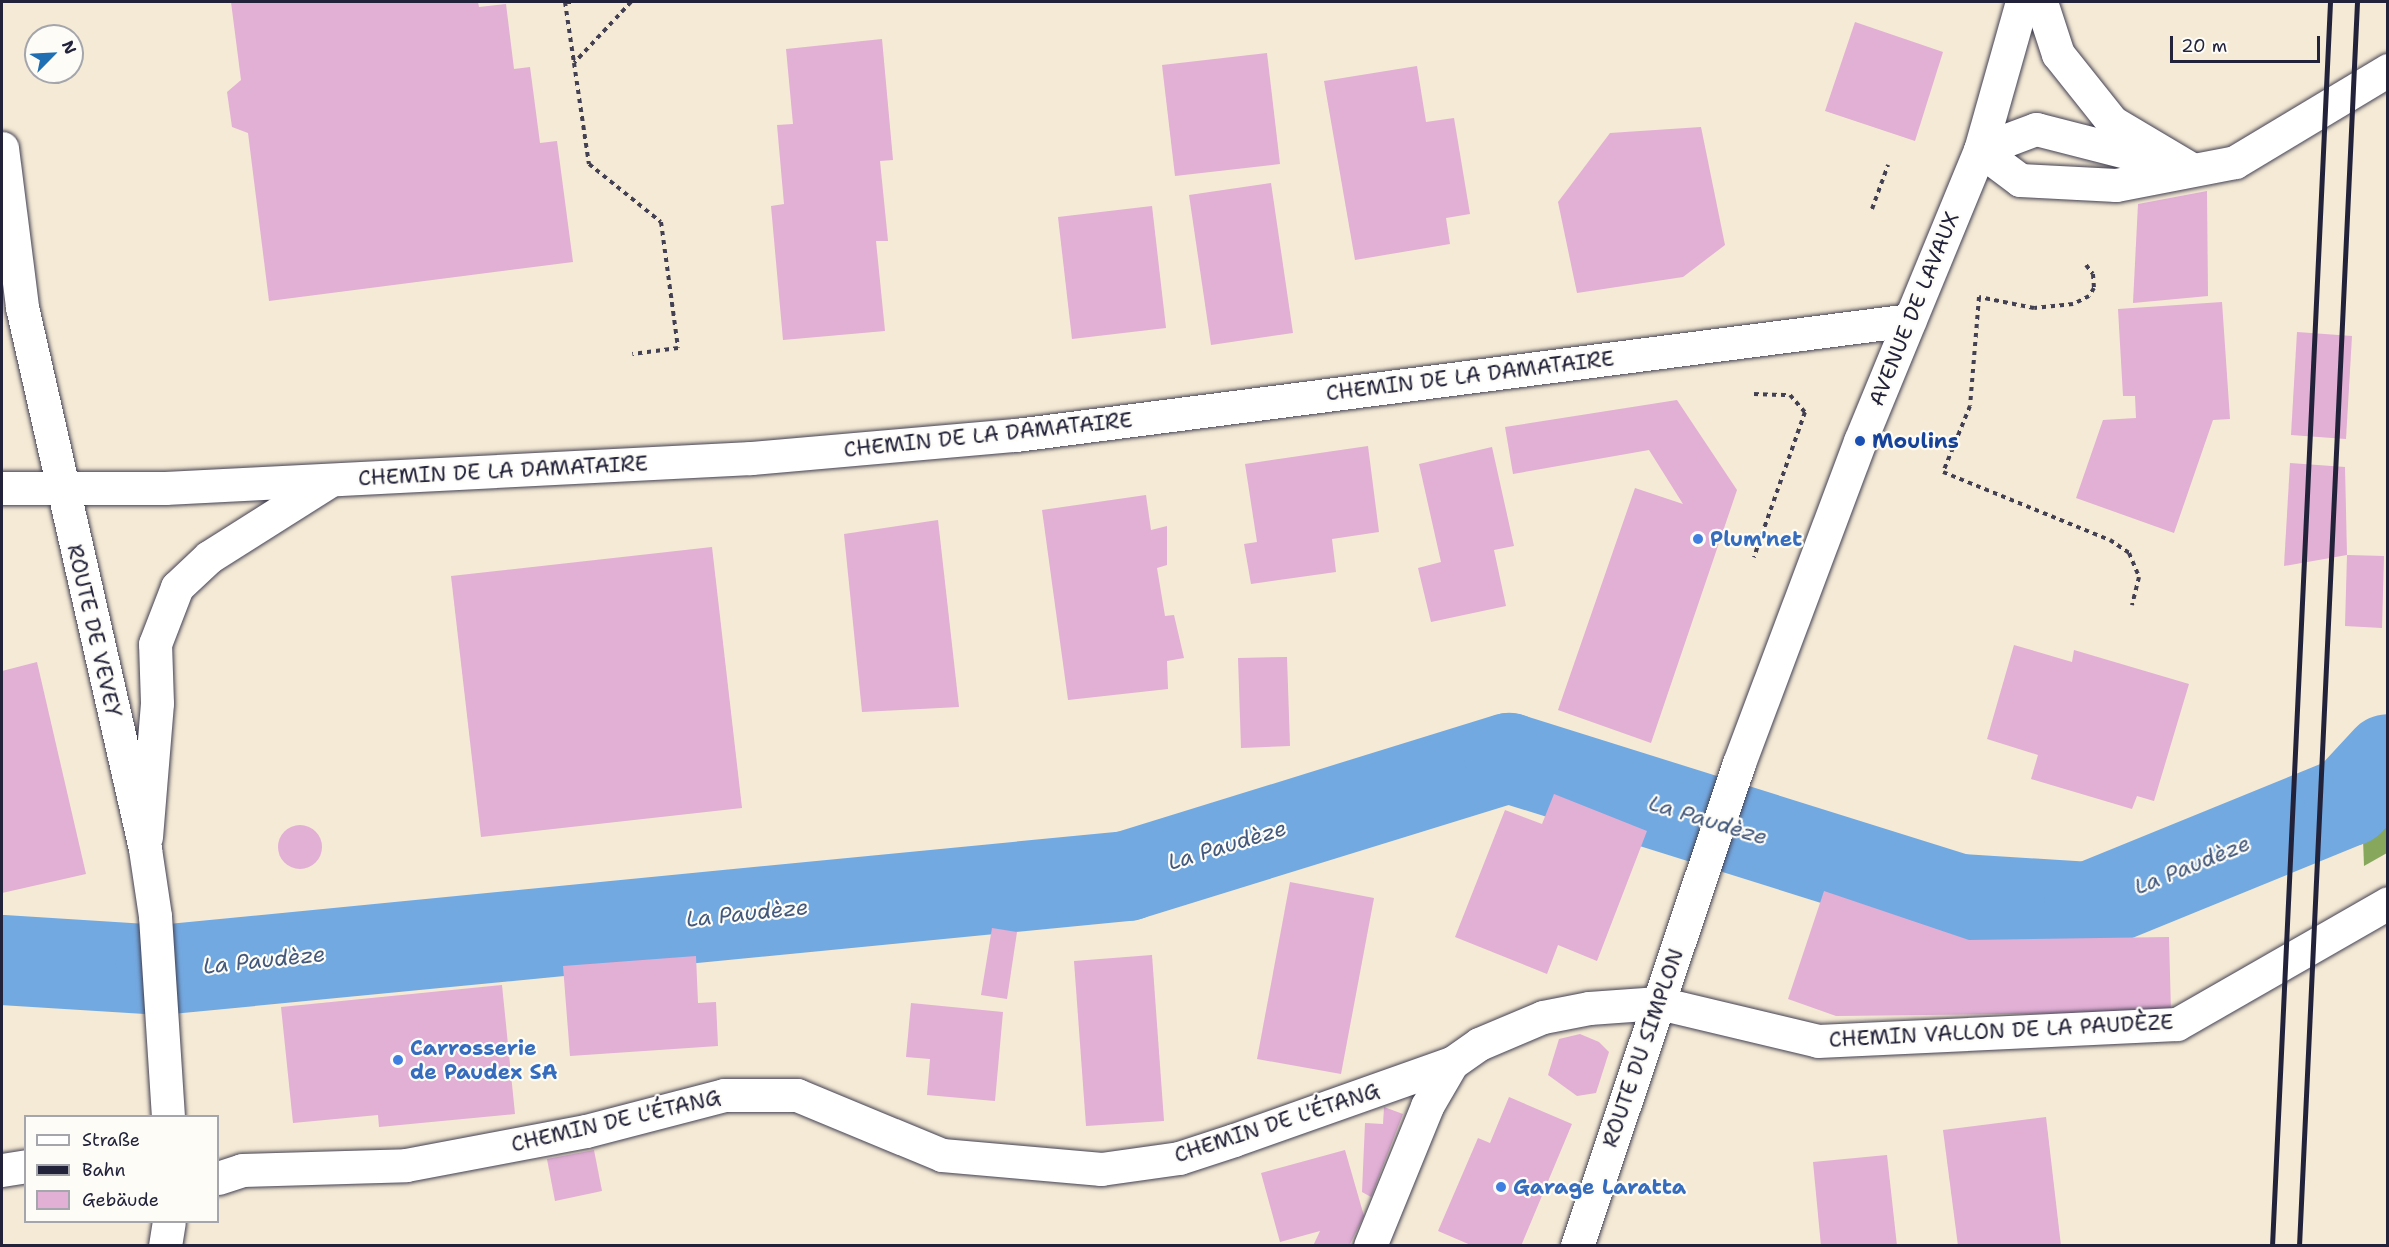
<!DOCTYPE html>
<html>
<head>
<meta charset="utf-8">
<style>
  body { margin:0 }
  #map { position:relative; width:2389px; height:1247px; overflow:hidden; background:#f5ead5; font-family:"Shantell Sans",sans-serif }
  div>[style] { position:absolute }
  .forest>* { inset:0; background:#87a85c }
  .river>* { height:90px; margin:-45px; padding:0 45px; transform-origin:45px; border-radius:45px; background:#73a9e1 }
  .building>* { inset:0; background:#e2afd5 }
  .round { border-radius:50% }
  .path>* { height:4px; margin-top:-2px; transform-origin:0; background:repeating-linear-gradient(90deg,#424052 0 4.5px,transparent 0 9px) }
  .roads { filter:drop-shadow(0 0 2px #424052) drop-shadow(0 0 2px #424052) }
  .minor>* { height:33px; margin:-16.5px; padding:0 16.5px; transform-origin:16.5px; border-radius:16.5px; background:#fff }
  .tertiary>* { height:33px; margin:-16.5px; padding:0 16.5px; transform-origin:16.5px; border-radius:16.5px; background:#fff }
  .secondary>* { height:33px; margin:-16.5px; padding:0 16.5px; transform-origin:16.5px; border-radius:16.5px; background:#fff }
  .primary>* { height:33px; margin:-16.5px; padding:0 16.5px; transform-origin:16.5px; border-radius:16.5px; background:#fff }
  .rail>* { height:4.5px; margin:-2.25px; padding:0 2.25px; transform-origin:2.25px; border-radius:2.25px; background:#22223b }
  .dots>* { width:16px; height:16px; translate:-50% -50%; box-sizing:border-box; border:3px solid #fdfcf7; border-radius:50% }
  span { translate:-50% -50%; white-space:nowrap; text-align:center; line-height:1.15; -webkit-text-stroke:4.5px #fdfcf7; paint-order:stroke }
  .street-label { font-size:21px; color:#22223b }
  .transit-label { font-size:21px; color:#164399; font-weight:700 }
  .left { translate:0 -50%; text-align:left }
  .shop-label { font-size:21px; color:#366cbe; font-weight:700 }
  .water-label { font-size:22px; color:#42587d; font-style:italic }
  .frame { position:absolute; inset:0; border:3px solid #22223b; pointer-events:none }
  .legend { position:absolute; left:24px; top:1115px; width:195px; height:108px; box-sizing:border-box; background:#fdfcf7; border:2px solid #a5a5ac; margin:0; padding:8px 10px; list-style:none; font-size:18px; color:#22223b }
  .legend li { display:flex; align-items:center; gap:12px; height:30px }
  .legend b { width:30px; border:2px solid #a5a5ac }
  .north { position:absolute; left:24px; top:24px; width:60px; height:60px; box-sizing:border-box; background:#fdfcf7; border:2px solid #a5a5ac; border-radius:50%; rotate:66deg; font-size:16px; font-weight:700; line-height:24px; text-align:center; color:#22223b }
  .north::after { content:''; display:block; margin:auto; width:21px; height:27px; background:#1f6fb2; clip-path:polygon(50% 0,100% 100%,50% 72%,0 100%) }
  .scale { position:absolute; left:2170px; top:36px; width:150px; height:27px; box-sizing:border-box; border:3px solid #22223b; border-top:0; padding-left:8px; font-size:18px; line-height:21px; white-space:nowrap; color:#22223b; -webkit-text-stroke:4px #fdfcf7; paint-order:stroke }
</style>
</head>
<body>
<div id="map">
  <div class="forest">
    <i style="clip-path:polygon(2387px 757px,2387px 853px,2364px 866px,2361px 786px)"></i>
  </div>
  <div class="river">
    <i style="left:2px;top:960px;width:158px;rotate:3.6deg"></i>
    <i style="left:160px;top:970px;width:972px;rotate:-5.55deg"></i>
    <i style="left:1127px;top:876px;width:400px;rotate:-17.2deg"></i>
    <i style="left:1509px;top:758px;width:473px;rotate:17.4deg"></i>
    <i style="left:1960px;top:899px;width:129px;rotate:3.5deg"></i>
    <i style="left:2089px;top:907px;width:281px;rotate:-22.2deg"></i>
    <i style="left:2349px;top:801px;width:57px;rotate:-47.1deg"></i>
  </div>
  <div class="building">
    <i style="clip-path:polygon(231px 2px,478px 2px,479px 7px,506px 4px,514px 69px,530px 67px,540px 143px,557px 141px,573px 262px,269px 301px,248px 133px,232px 127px,227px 92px,241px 80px)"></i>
    <i style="clip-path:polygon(1855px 22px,1943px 52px,1915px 141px,1825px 111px)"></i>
    <i style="clip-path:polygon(882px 39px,893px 160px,880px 161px,888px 241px,876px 241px,885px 331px,783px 340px,771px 206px,784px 204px,777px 125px,793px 124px,786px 49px)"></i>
    <i style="clip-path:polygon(1267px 53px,1280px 164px,1175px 176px,1162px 65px)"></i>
    <i style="clip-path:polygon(1417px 66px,1426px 122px,1454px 118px,1470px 214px,1446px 218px,1450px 244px,1355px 260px,1324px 81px)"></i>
    <i style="clip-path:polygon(1701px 127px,1725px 245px,1683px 277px,1577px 293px,1558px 202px,1610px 133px)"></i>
    <i style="clip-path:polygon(1271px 183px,1293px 333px,1211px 345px,1189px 195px)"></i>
    <i style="clip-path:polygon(2207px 191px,2208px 296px,2133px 303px,2138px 204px)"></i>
    <i style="clip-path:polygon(1152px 206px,1166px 328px,1072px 339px,1058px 217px)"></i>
    <i style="clip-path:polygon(2222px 302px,2230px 419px,2213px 420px,2174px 533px,2076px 498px,2103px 420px,2136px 418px,2135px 396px,2123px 396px,2118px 309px)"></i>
    <i style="clip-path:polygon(2297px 332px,2352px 336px,2346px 439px,2291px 435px)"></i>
    <i style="clip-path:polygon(1677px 400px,1737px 490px,1651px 743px,1558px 710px,1635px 488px,1683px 504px,1649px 450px,1513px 474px,1505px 427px)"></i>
    <i style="clip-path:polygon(1368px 446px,1379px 532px,1332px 539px,1336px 572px,1251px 584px,1244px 544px,1257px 542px,1245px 464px)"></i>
    <i style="clip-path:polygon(1492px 447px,1514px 546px,1494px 550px,1506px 606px,1431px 622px,1418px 568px,1441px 562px,1419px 464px)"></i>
    <i style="clip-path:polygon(2290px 463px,2345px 467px,2347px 555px,2284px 566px)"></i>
    <i style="clip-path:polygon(1146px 495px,1151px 530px,1167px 526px,1167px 565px,1157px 568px,1165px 616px,1174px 615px,1184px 658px,1167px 661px,1168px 689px,1068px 700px,1042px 510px)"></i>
    <i style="clip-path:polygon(938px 520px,959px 707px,862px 712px,844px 534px)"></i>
    <i style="clip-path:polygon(712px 547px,742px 808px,481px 837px,451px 576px)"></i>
    <i style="clip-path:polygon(2347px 555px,2384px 556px,2382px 628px,2345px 626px)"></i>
    <i style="clip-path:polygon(2014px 645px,2072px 662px,2074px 650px,2189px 684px,2154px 801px,2137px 796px,2132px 809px,2031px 779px,2038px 755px,1987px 739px)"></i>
    <i style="clip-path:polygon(1287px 657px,1290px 746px,1241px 748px,1238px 658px)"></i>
    <i style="clip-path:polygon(37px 662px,86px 874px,2px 893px,2px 671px)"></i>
    <i style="clip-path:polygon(1554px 794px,1647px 831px,1597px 961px,1558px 945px,1547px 974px,1455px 937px,1505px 810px,1542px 824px)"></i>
    <i class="round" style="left:278px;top:825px;width:44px;height:44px"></i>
    <i style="clip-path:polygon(1290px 882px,1374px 898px,1341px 1074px,1257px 1059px)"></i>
    <i style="clip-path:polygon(1824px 891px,1969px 940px,2169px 937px,2171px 1012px,1836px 1016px,1788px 999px)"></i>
    <i style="clip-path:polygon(992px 928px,1017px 932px,1007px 999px,981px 995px)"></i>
    <i style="clip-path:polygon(1152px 955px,1164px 1121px,1086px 1126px,1074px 961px)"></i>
    <i style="clip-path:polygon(696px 956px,698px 1003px,716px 1002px,718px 1046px,570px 1056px,563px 966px)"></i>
    <i style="clip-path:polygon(502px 985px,515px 1114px,379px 1127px,378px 1115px,293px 1123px,281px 1007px)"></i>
    <i style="clip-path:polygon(911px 1003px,1003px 1012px,995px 1101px,927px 1095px,930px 1059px,906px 1057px)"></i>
    <i style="clip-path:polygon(1580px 1034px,1599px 1042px,1609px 1052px,1596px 1093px,1577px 1096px,1548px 1075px,1559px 1039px)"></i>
    <i style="clip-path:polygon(1509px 1097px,1572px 1124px,1521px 1246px,1473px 1246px,1438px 1231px,1478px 1138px,1490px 1143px)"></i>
    <i style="clip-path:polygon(1384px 1107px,1403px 1114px,1371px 1197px,1362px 1192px,1365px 1123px,1383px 1124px)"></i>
    <i style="clip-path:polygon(2046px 1117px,2061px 1246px,1958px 1246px,1943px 1130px)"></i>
    <i style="clip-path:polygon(594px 1150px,602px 1191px,555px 1201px,547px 1159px)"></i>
    <i style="clip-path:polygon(1345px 1150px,1364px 1216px,1349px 1246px,1313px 1246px,1320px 1231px,1280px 1242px,1261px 1173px)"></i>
    <i style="clip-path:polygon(1887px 1155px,1897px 1246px,1821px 1246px,1813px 1162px)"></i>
  </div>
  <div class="path">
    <i style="left:565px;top:2px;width:62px;rotate:81.6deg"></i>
    <i style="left:566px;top:2px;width:9px"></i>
    <i style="left:631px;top:2px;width:83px;rotate:133.1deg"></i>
    <i style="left:574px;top:63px;width:102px;rotate:81.6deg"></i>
    <i style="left:589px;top:164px;width:92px;rotate:38.9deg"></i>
    <i style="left:661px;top:222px;width:127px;rotate:82.3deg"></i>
    <i style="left:678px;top:348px;width:46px;rotate:172.6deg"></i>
    <i style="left:1872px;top:209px;width:47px;rotate:-70deg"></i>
    <i style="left:2086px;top:265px;width:11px;rotate:52deg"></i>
    <i style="left:2093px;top:274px;width:14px;rotate:86deg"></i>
    <i style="left:2094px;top:288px;width:9px;rotate:122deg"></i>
    <i style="left:2089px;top:296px;width:18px;rotate:153deg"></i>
    <i style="left:2073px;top:304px;width:39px;rotate:174deg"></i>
    <i style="left:2034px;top:308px;width:56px;rotate:-168.7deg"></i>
    <i style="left:1979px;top:297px;width:109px;rotate:94.7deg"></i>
    <i style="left:1970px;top:406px;width:71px;rotate:112.2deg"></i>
    <i style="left:1943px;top:472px;width:180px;rotate:22.2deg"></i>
    <i style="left:2110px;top:540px;width:23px;rotate:34deg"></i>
    <i style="left:2129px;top:553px;width:26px;rotate:67deg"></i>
    <i style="left:2139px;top:577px;width:29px;rotate:104deg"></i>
    <i style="left:1754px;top:394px;width:36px;rotate:2deg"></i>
    <i style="left:1790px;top:395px;width:23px;rotate:49deg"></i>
    <i style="left:1805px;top:412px;width:154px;rotate:109.4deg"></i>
  </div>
  <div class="roads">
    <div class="minor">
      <i style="left:2041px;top:2px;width:55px;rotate:71.9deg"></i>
      <i style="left:2058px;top:54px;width:87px;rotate:51.5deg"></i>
      <i style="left:2112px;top:122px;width:92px;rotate:30.7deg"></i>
      <i style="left:1980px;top:150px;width:50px;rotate:36.9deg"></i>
      <i style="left:2020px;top:180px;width:96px;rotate:3deg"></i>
      <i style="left:2116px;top:185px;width:121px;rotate:-10.9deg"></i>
      <i style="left:2235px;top:162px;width:179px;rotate:-31deg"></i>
      <i style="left:1980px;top:150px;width:60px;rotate:-20.6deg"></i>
      <i style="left:2036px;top:129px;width:118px;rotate:14.3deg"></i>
      <i style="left:2px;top:488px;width:59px"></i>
      <i style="left:2px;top:1170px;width:24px;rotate:-9deg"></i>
      <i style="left:218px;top:1178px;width:25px;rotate:-18deg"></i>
      <i style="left:242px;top:1170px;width:164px;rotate:-1.7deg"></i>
      <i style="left:406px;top:1165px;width:183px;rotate:-10.7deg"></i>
      <i style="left:586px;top:1131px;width:143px;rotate:-14.6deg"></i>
      <i style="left:724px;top:1095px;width:73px"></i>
      <i style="left:797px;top:1095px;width:157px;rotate:22.5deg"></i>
      <i style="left:942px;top:1155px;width:160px;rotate:5deg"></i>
      <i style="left:1101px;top:1169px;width:79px;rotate:-8deg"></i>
      <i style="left:1179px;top:1158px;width:58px;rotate:-18.1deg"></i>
      <i style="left:1234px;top:1140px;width:231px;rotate:-19.5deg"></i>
      <i style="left:1452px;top:1063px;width:33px;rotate:-35deg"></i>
      <i style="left:1479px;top:1044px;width:69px;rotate:-22.9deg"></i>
      <i style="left:1543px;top:1017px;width:47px;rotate:-11.1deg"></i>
      <i style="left:1589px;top:1008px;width:70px;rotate:-4.1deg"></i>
      <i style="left:1659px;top:1003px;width:163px;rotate:13.4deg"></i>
      <i style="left:1818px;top:1041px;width:359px;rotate:-2.7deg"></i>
      <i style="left:2177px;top:1024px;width:243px;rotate:-29.8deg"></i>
      <i style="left:1370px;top:1246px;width:151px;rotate:-67.8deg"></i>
      <i style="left:1427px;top:1106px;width:50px;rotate:-59.8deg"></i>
    </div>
    <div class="tertiary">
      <i style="left:61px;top:488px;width:104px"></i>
      <i style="left:165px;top:488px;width:587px;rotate:-2.93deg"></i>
      <i style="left:751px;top:458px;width:266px;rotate:-5deg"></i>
      <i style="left:1016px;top:435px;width:901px;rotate:-7.33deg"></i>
      <i style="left:146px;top:837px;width:134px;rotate:-85.3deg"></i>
      <i style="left:157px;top:703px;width:59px;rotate:-91.9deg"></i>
      <i style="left:155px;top:644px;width:61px;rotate:-68.9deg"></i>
      <i style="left:177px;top:587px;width:44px;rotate:-43.2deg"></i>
      <i style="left:209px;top:557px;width:142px;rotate:-32.3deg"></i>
    </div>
    <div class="secondary">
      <i style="left:2px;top:148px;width:160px;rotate:82.8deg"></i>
      <i style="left:22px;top:307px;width:556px;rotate:77.21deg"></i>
      <i style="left:145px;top:849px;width:68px;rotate:81.5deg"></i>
      <i style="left:155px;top:916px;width:200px;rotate:86.3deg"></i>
      <i style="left:165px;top:1246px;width:24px;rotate:-81deg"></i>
    </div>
    <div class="primary">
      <i style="left:1577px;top:1246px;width:509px;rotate:-71.46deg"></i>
      <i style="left:1739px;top:763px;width:344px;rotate:-69.4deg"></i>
      <i style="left:1860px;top:441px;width:315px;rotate:-67.6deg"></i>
      <i style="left:1980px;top:150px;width:154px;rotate:-74.2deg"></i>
    </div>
  </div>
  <div class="rail">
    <i style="left:2272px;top:1246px;width:1245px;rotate:-87.33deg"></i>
    <i style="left:2299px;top:1246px;width:1245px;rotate:-87.33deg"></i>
  </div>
  <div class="dots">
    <i style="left:1860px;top:441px;background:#1a4fb4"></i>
    <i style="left:1698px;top:539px;background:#3f7fe0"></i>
    <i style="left:398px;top:1060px;background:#3f7fe0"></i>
    <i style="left:1501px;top:1187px;background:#3f7fe0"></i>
  </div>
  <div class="street-label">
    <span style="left:1914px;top:309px;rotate:-68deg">AVENUE DE LAVAUX</span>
    <span style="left:1470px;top:376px;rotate:-7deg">CHEMIN DE LA DAMATAIRE</span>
    <span style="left:988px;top:435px;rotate:-6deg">CHEMIN DE LA DAMATAIRE</span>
    <span style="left:503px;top:471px;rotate:-3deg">CHEMIN DE LA DAMATAIRE</span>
    <span style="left:94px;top:631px;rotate:77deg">ROUTE DE VEVEY</span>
    <span style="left:2001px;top:1031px;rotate:-3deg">CHEMIN VALLON DE LA PAUDÈZE</span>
    <span style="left:1643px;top:1048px;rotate:-71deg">ROUTE DU SIMPLON</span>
    <span style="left:616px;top:1121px;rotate:-13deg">CHEMIN DE L'ÉTANG</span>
    <span style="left:1277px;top:1123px;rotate:-18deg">CHEMIN DE L'ÉTANG</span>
  </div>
  <div class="transit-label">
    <span class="left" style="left:1872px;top:441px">Moulins</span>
  </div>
  <div class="shop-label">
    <span class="left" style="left:1710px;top:539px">Plum'net</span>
    <span class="left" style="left:410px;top:1060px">Carrosserie<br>de Paudex SA</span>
    <span class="left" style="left:1513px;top:1187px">Garage Laratta</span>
  </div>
  <div class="water-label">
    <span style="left:1708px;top:820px;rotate:17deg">La Paudèze</span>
    <span style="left:1227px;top:845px;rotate:-17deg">La Paudèze</span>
    <span style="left:2192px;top:865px;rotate:-22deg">La Paudèze</span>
    <span style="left:747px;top:913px;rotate:-6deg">La Paudèze</span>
    <span style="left:264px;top:960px;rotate:-6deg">La Paudèze</span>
  </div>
  <div class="frame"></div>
  <ul class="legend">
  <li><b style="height:8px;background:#fff"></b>Straße</li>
  <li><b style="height:8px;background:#22223b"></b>Bahn</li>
  <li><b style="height:16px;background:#e2afd5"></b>Gebäude</li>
  </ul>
  <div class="north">N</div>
  <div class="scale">20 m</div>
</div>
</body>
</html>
